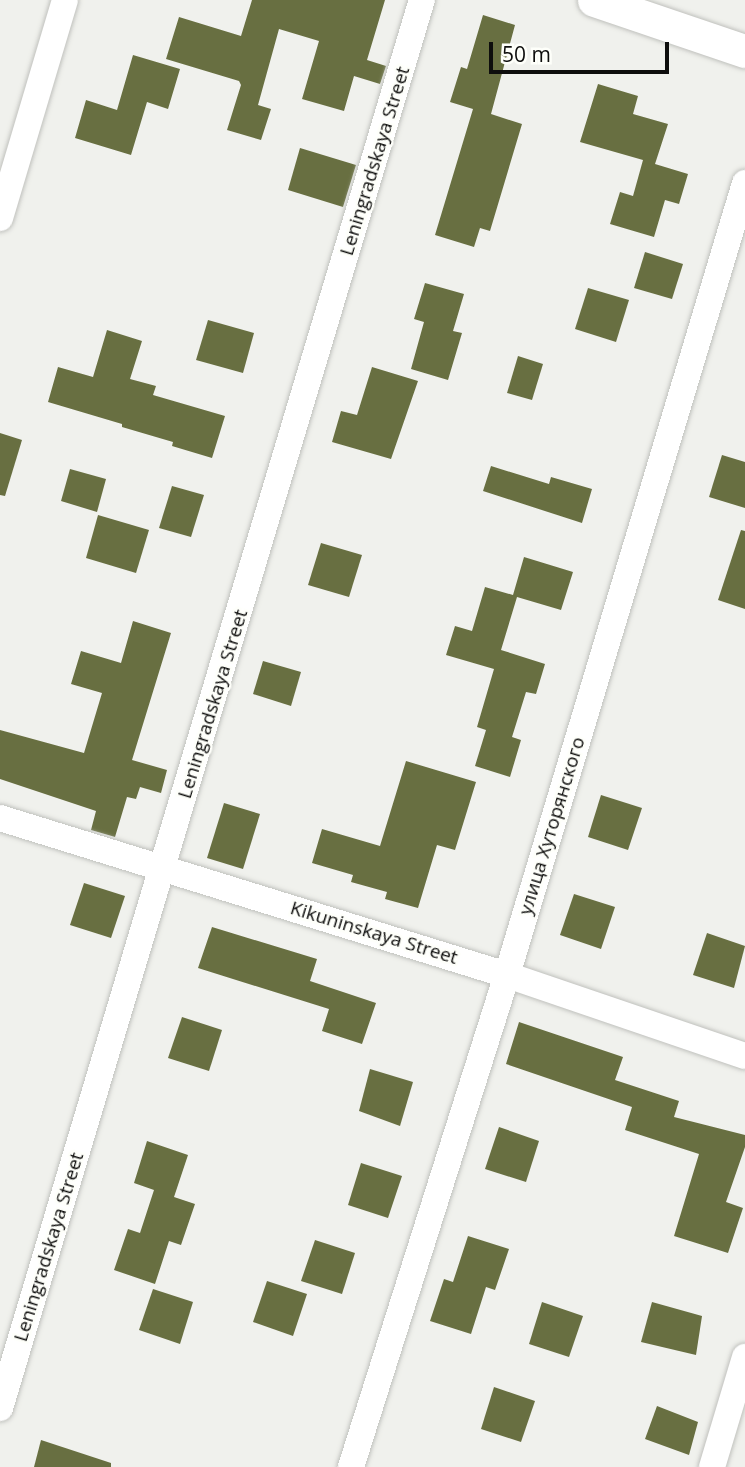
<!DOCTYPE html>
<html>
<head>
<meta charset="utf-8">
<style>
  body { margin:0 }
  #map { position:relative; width:745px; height:1467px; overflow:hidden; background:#f0f1ed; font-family:"Open Sans",sans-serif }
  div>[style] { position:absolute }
  .building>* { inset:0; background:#686f41 }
  .roads { filter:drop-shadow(0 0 2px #c0c1bd) drop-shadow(0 0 2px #c0c1bd) }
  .minor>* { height:26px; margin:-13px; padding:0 13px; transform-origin:13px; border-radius:13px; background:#fff }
  .tertiary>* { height:33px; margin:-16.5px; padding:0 16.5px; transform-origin:16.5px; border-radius:16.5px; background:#fff }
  span { translate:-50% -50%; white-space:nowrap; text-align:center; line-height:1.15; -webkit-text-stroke:5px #fefffa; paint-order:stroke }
  .street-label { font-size:19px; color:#0e0e0d }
  .scale { position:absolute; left:489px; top:42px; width:180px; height:32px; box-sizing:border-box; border:4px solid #0e0e0d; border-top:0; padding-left:9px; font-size:21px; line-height:24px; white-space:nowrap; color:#0e0e0d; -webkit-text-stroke:5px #fefffa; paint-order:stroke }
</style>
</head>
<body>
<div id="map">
  <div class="building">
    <i style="clip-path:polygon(252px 0,385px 0,367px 60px,386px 66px,380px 84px,354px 76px,344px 111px,302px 99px,319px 41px,279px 29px,258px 105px,271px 109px,261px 140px,227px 130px,241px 85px,239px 81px,166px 59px,179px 17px,241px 36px)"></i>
    <i style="clip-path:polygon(483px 15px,515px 25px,491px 114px,522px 124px,490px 231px,480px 228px,474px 247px,435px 235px,473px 109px,450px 102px,461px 67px,467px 69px)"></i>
    <i style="clip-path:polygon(133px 55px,180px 69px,168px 109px,147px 102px,131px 155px,75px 138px,86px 100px,117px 110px)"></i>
    <i style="clip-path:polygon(598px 84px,638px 96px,633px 114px,668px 124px,655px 164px,688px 174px,679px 204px,665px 200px,654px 237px,610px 224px,620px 192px,633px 196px,643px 160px,580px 142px)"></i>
    <i style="clip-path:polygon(300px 148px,356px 165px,343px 207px,288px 190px)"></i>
    <i style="clip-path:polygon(645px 252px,683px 264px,672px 299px,634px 288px)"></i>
    <i style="clip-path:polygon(425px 283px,464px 294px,453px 331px,462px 333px,448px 380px,411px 369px,424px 322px,414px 319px)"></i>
    <i style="clip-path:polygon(588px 288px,629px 300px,616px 342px,575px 329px)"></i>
    <i style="clip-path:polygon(208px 320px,254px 333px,243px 373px,196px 360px)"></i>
    <i style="clip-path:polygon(107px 330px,142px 341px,130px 379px,156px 386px,153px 395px,225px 416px,212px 458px,172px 446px,173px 442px,122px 427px,122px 424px,48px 402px,58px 367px,93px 377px)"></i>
    <i style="clip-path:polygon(518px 356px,543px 364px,532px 400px,507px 393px)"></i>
    <i style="clip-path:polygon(372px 367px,418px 381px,391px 459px,332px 442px,341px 411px,357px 415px)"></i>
    <i style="clip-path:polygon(0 433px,22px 440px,5px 496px,0 495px)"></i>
    <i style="clip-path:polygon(722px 455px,745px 462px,745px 508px,709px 497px)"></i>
    <i style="clip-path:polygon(491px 466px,549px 484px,551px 477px,592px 489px,582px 523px,483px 491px)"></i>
    <i style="clip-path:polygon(70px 469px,106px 479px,97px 512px,61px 501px)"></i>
    <i style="clip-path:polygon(172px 486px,204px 495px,191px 537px,159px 528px)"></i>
    <i style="clip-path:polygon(98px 515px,149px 530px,136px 573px,86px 558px)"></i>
    <i style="clip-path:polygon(741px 530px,745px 531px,745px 609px,718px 600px)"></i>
    <i style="clip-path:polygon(321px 543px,362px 555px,349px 597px,308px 585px)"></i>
    <i style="clip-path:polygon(524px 557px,573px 572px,561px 610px,517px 597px,501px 650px,545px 664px,536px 694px,526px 692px,512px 737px,521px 740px,510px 777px,475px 766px,486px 730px,477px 727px,494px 669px,446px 655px,455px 626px,472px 631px,485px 587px,513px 595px)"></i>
    <i style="clip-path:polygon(133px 621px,171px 633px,132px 760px,167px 770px,161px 793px,140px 787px,136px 799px,127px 797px,115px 837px,91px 830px,96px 811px,0 779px,0 730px,84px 753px,102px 693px,71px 684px,81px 651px,121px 663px)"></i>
    <i style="clip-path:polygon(263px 661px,301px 672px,291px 706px,253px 694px)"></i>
    <i style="clip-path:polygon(406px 761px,476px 782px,455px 850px,437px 845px,418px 908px,385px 899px,387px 892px,351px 882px,353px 875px,312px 863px,322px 829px,380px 846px)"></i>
    <i style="clip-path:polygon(601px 795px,642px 808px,628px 850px,588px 837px)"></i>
    <i style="clip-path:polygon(224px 803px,260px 814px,243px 869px,207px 858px)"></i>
    <i style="clip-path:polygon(84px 883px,125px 896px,111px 938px,70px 925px)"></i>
    <i style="clip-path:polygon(574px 894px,615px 907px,601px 949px,560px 935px)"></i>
    <i style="clip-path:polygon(212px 927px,317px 959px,310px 981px,376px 1003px,362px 1044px,322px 1031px,329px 1009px,198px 968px)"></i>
    <i style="clip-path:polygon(707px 933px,745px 946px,734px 988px,693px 975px)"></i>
    <i style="clip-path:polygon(182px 1017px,222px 1030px,209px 1071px,168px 1058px)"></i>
    <i style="clip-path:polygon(519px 1022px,623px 1057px,615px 1080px,679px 1101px,674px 1117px,745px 1135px,745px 1147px,726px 1202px,743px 1208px,728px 1253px,674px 1236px,699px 1154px,625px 1130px,632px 1107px,506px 1064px)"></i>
    <i style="clip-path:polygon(370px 1069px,413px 1082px,400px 1126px,359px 1111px)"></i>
    <i style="clip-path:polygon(499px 1127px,539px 1141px,526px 1182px,485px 1169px)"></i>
    <i style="clip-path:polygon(147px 1141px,188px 1155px,174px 1197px,195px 1204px,181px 1245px,169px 1241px,155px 1284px,114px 1270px,128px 1229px,140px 1233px,154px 1190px,134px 1183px)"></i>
    <i style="clip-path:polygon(361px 1163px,402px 1176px,388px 1218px,348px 1205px)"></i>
    <i style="clip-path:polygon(468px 1236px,509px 1249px,495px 1290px,486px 1287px,471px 1334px,430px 1321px,444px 1279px,453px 1282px)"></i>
    <i style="clip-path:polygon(315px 1240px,355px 1253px,342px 1294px,301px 1281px)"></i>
    <i style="clip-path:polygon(267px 1281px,307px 1294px,293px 1336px,253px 1322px)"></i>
    <i style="clip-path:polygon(153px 1289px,193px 1302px,180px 1344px,139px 1330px)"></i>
    <i style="clip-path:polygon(542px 1302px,583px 1316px,569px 1357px,529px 1344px)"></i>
    <i style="clip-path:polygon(652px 1302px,702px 1316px,696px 1355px,641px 1342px)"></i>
    <i style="clip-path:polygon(494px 1387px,535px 1401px,521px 1442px,481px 1429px)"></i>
    <i style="clip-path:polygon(657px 1406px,698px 1422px,689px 1455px,645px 1439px)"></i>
    <i style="clip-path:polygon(41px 1440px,111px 1463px,111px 1467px,34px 1467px)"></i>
  </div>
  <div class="roads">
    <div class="minor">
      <i style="left:0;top:218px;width:227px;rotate:-73.4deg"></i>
      <i style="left:0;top:818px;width:531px;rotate:17.21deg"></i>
      <i style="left:507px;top:975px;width:251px;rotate:18.8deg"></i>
      <i style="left:0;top:1408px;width:1470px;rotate:-73.32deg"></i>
      <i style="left:351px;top:1467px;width:516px;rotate:-72.41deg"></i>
      <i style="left:507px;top:975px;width:827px;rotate:-73.27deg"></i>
      <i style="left:712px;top:1467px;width:115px;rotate:-73.3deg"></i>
    </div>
    <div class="tertiary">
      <i style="left:594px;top:0;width:159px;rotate:18.7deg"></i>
    </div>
  </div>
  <div class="street-label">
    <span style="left:375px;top:161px;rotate:-73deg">Leningradskaya Street</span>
    <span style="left:213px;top:704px;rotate:-73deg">Leningradskaya Street</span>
    <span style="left:552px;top:826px;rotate:-73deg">улица Хуторянского</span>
    <span style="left:374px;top:933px;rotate:17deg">Kikuninskaya Street</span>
    <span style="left:49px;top:1247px;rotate:-73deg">Leningradskaya Street</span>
  </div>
  <div class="scale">50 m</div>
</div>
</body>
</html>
